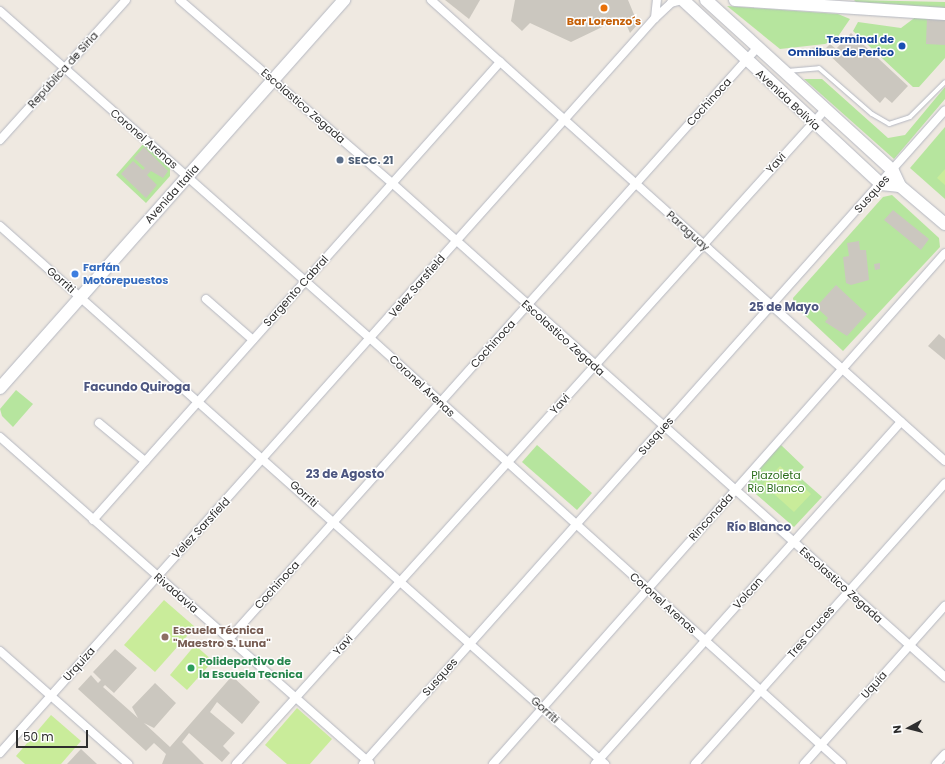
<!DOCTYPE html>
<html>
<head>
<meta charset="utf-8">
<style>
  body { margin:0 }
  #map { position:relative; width:945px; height:764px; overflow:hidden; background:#efe9e1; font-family:Poppins,sans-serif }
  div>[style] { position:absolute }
  .green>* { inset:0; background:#b6e59e }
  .pitch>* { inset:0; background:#c9ec9a }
  .building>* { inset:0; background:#cbc7bf }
  .roads { filter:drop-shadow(0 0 1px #b4b7c1) drop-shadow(0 0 1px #b4b7c1) }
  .lane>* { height:4px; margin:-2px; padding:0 2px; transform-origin:2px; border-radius:2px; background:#fff }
  .street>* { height:8px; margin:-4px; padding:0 4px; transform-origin:4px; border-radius:4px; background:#fff }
  .secondary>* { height:12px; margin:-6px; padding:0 6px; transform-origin:6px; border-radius:6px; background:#fff }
  .dots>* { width:11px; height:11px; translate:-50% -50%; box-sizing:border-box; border:2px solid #fff; border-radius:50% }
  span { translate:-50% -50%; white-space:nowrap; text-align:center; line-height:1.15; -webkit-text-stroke:3px #fff; paint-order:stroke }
  .food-label { font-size:11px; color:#c56008; font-weight:700 }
  .transit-label { font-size:11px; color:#164399; font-weight:700 }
  .right { translate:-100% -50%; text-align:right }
  .street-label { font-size:11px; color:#2e2e2e }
  .service-label { font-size:11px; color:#4e5e75; font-weight:700 }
  .left { translate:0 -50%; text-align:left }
  .shop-label { font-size:11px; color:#366cbe; font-weight:700 }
  .park-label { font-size:11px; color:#2c6e1b }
  .education-label { font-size:11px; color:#785e54; font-weight:700 }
  .leisure-label { font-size:11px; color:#27864d; font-weight:700 }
  .neighbourhood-label { font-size:12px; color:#4d5680; font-weight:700 }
  .north { position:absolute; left:889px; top:708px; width:40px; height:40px; -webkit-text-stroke:3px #fff; paint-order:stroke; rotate:263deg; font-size:11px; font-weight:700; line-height:16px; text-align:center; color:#2e2e2e }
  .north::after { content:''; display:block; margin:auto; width:14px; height:18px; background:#2e2e2e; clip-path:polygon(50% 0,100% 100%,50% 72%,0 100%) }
  .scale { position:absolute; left:16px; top:730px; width:72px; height:18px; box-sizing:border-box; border:2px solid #2e2e2e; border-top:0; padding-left:5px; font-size:12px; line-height:14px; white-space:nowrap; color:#2e2e2e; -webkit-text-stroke:3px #fff; paint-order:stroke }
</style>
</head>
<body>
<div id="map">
  <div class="green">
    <i style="clip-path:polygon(854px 0,945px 2px,945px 8px,856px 2px)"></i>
    <i style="clip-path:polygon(727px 6px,838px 14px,850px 19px,837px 38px,825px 44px,780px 49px)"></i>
    <i style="clip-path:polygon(917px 16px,945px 18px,945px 58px,919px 87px,913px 87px,853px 31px,858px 22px,901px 28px)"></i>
    <i style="clip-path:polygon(804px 79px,822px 79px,888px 138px,905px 135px,945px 87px,945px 99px,894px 159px)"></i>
    <i style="clip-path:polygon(945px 127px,945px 199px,910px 168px)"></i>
    <i style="clip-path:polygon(144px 143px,170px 166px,170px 176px,146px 203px,116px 175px)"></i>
    <i style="clip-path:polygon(892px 195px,939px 238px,940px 247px,843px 351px,794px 305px,793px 298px,883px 197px)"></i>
    <i style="clip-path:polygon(16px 390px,33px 404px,13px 427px,2px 416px,0 409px)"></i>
    <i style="clip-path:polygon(537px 445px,592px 493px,577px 510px,522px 462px)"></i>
    <i style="clip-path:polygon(781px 445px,804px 467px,797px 475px,822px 497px,794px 527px,750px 489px,749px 478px)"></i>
  </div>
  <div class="pitch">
    <i style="clip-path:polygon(945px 169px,945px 185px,937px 178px)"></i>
    <i style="clip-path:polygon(780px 466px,811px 494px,794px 512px,763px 484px)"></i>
    <i style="clip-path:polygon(164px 600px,195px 627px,155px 672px,124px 645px)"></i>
    <i style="clip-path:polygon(195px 645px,213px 661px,187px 690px,170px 675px)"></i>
    <i style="clip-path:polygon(297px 708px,332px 739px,310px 764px,287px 764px,265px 745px)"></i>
    <i style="clip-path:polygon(51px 715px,81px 741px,61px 764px,25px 764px,16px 756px)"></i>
  </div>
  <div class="building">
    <i style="clip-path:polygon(445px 0,480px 0,469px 19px)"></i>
    <i style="clip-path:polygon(515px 0,628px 0,638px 24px,630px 33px,623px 17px,571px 42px,530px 23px,522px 31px,511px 21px)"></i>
    <i style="clip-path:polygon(927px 16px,945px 16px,945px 45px,926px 44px)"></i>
    <i style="clip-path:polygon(851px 33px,908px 86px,892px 103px,885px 97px,880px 103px,824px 50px,830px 44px,836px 49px)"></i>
    <i style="clip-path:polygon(820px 47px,821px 55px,811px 55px,810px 48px)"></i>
    <i style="clip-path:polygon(144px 147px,168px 171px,163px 178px,151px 171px,147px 175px,157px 185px,146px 198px,121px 174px,133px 161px,143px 170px,145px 168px,134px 158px)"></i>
    <i style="clip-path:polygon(893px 210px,929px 239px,921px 250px,884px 220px)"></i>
    <i style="clip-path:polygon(859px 241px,860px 250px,866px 250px,869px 280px,851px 285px,846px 283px,843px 257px,849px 256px,847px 243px)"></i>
    <i style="clip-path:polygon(880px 263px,880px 269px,875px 270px,874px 264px)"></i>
    <i style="clip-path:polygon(836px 285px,867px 314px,847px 336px,825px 322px,828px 318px,816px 307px)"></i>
    <i style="clip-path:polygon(939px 334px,945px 339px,945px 360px,928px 346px)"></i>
    <i style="clip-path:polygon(115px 649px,137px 668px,114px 693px,105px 685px,103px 687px,138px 718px,132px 707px,155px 683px,176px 703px,154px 728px,144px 723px,170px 747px,232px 676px,260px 702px,242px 724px,217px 702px,210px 712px,235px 733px,223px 746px,230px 753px,222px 762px,189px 733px,182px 742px,204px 764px,162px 764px,166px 754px,154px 743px,146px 751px,78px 689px,91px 675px,98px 683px,101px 680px,93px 672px)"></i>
    <i style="clip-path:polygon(81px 749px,97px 764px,67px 764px)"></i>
  </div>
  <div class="roads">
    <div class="lane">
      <i style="left:787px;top:71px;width:32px;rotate:-5deg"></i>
      <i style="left:819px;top:68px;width:70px;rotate:41deg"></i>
      <i style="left:872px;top:114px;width:20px;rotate:30deg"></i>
      <i style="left:889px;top:124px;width:22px;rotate:-18deg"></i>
      <i style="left:910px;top:117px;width:49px;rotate:-45deg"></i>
    </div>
    <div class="street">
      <i style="left:180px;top:0;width:280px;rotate:40.8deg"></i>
      <i style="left:392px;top:183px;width:742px;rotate:41.77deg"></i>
      <i style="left:431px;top:0;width:690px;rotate:41.89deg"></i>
      <i style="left:0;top:11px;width:495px;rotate:41.5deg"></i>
      <i style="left:371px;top:339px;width:634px;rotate:42.06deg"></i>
      <i style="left:655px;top:18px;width:18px;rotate:-84deg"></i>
      <i style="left:0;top:140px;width:188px;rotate:-48deg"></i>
      <i style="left:0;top:226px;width:810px;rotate:41.65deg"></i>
      <i style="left:206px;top:299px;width:62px;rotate:41.1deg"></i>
      <i style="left:99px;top:423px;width:60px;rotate:39.6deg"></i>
      <i style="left:0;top:437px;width:493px;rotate:41.4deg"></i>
      <i style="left:93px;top:520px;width:613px;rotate:-48.37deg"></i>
      <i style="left:229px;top:639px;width:793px;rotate:-48.22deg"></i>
      <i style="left:0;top:651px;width:171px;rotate:41.4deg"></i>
      <i style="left:0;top:753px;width:983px;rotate:-48.3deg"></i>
      <i style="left:654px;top:19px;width:23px;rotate:-43deg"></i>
      <i style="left:671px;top:3px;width:7px;rotate:-16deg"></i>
      <i style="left:236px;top:764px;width:879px;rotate:-48deg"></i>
      <i style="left:363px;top:764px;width:875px;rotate:-48.33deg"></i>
      <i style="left:493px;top:764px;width:682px;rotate:-48.51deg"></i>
      <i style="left:595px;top:764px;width:459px;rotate:-48.2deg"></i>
      <i style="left:695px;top:764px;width:376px;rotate:-48.3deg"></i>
      <i style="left:804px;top:764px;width:212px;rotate:-48.3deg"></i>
      <i style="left:936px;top:764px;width:13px;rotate:-48deg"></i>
    </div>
    <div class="secondary">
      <i style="left:683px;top:0;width:270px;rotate:42.9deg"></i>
      <i style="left:881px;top:184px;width:19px;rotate:6deg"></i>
      <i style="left:706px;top:0;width:253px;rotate:42.4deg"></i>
      <i style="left:893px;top:171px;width:17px;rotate:65deg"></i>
      <i style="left:900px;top:186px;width:59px;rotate:40.2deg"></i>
      <i style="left:735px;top:0;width:210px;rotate:3.8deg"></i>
      <i style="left:0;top:388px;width:519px;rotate:-48.44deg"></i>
    </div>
  </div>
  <div class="dots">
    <i style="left:604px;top:8px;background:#e8710a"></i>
    <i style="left:902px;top:46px;background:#1a4fb4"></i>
    <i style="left:340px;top:160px;background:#5c6f8a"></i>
    <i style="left:75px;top:274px;background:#3f7fe0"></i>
    <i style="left:165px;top:637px;background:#8d6e63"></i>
    <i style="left:191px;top:668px;background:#2e9e5b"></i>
  </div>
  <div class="food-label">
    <span style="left:604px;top:21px">Bar Lorenzo´s</span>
  </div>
  <div class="transit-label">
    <span class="right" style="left:894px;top:46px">Terminal de<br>Omnibus de Perico</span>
  </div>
  <div class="street-label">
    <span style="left:63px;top:70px;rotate:-48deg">República de Siria</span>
    <span style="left:788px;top:100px;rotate:43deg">Avenida Bolivia</span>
    <span style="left:709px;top:102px;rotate:-48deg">Cochinoca</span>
    <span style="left:303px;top:106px;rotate:41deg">Escolastico Zegada</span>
    <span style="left:144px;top:139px;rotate:41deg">Coronel Arenas</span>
    <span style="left:776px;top:163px;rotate:-48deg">Yavi</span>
    <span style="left:172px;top:194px;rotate:-48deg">Avenida Italia</span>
    <span style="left:872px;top:194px;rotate:-48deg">Susques</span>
    <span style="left:688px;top:231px;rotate:42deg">Paraguay</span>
    <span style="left:61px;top:280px;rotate:41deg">Gorriti</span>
    <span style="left:417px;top:286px;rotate:-49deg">Velez Sarsfield</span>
    <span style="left:296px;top:291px;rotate:-48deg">Sargento Cabral</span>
    <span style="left:563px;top:338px;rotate:42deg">Escolastico Zegada</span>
    <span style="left:493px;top:344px;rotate:-48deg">Cochinoca</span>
    <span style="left:422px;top:386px;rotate:43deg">Coronel Arenas</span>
    <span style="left:560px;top:404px;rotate:-48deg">Yavi</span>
    <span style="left:656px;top:436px;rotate:-48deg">Susques</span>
    <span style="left:304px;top:494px;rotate:42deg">Gorriti</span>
    <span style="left:711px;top:517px;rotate:-48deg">Rinconada</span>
    <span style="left:201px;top:528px;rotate:-47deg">Velez Sarsfield</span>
    <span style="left:277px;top:585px;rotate:-48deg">Cochinoca</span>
    <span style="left:841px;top:585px;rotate:42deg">Escolastico Zegada</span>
    <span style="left:176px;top:593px;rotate:41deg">Rivadavia</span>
    <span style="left:748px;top:593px;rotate:-48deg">Volcan</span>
    <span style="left:663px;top:603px;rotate:42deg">Coronel Arenas</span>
    <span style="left:811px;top:632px;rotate:-49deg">Tres Cruces</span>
    <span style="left:343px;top:645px;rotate:-48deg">Yavi</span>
    <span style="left:79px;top:664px;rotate:-48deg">Urquiza</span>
    <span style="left:440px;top:677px;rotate:-48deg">Susques</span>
    <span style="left:874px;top:685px;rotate:-48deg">Uquía</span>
    <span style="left:545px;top:710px;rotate:42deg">Gorriti</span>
  </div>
  <div class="service-label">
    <span class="left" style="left:348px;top:160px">SECC. 21</span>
  </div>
  <div class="shop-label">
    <span class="left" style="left:83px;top:274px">Farfán<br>Motorepuestos</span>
  </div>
  <div class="park-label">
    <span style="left:776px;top:482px">Plazoleta<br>Rio Blanco</span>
  </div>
  <div class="education-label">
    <span class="left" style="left:173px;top:637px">Escuela Técnica<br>"Maestro S. Luna"</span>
  </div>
  <div class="leisure-label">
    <span class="left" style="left:199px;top:668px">Polideportivo de<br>la Escuela Tecnica</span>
  </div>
  <div class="neighbourhood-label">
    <span style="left:784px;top:307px">25 de Mayo</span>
    <span style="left:137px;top:387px">Facundo Quiroga</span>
    <span style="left:345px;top:474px">23 de Agosto</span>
    <span style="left:759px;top:527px">Río Blanco</span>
  </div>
  <div class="north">N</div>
  <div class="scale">50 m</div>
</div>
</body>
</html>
